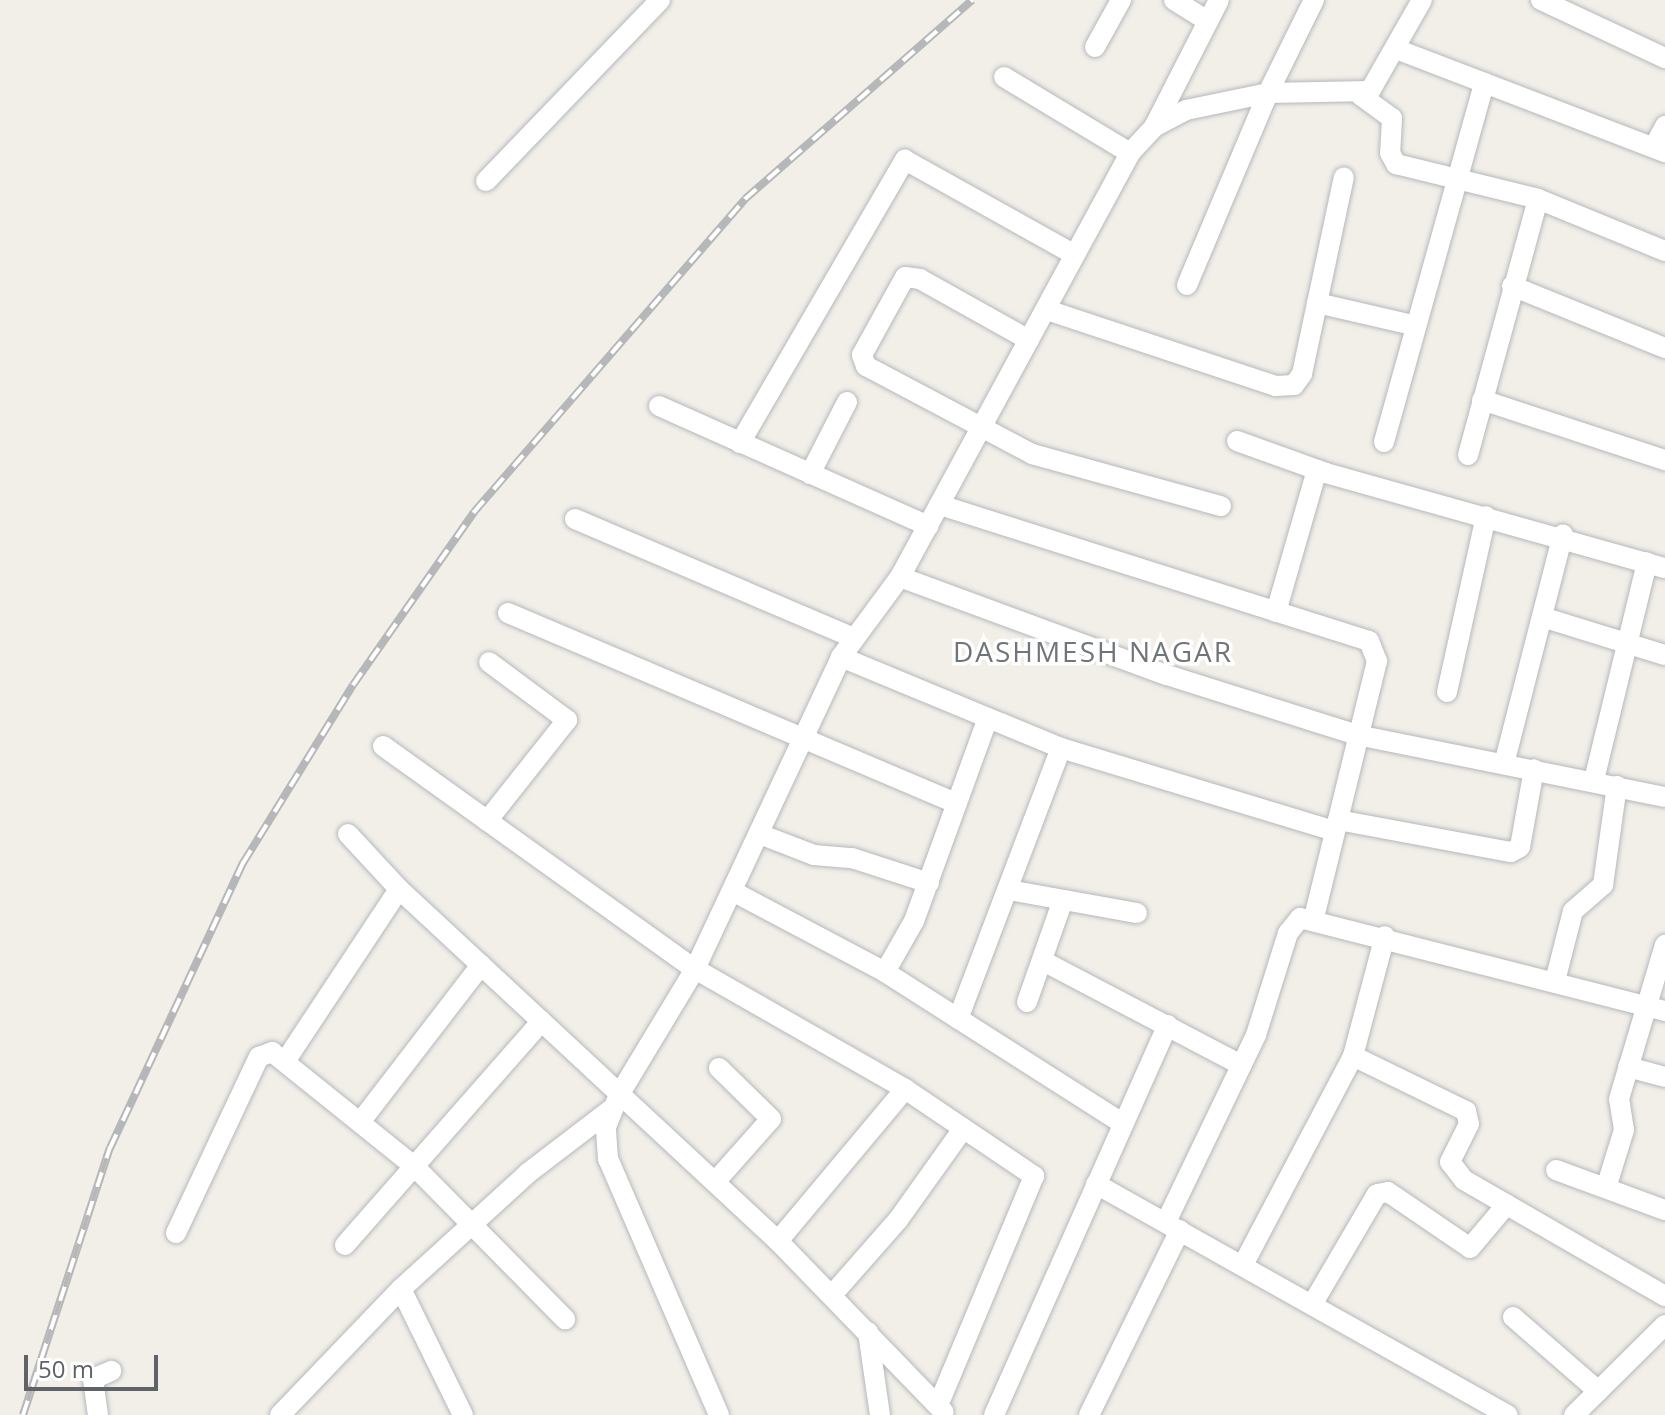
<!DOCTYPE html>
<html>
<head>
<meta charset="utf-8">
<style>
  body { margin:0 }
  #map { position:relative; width:1665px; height:1415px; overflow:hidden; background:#f1efe8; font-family:"Open Sans",sans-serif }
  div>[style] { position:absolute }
  .roads { filter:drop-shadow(0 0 2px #b5b8bc) drop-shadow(0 0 2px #b5b8bc) }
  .minor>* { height:20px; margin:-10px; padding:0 10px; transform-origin:10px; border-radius:10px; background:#fff }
  .rail>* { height:8px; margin-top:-4px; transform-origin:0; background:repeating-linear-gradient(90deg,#fff 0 15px,#b6b7b8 0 30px); box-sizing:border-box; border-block:2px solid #b6b7b8 }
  span { translate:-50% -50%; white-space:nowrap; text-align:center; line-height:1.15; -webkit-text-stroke:7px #fff; paint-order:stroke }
  .neighbourhood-label { font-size:28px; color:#70757a; letter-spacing:2px }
  .scale { position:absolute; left:24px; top:1355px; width:134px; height:36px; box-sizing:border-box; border:4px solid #5f6368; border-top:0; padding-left:10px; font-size:24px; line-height:28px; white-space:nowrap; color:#5f6368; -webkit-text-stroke:6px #fff; paint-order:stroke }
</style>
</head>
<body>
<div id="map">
  <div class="roads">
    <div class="minor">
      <i style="left:1174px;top:0;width:40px;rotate:32deg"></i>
      <i style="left:1541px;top:0;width:137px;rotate:25.1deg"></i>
      <i style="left:1095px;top:47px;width:54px;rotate:-61deg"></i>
      <i style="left:1396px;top:49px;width:288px;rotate:21deg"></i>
      <i style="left:1004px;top:77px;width:147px;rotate:31.1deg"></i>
      <i style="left:1360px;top:95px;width:39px;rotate:36deg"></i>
      <i style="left:1392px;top:118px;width:35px;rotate:93deg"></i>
      <i style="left:1390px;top:153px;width:13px;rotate:61deg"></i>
      <i style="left:1396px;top:164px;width:146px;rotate:13.8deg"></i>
      <i style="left:1538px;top:199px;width:137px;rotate:22.3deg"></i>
      <i style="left:1155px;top:125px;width:140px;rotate:-62.9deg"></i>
      <i style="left:1654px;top:147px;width:24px;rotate:-62deg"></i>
      <i style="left:486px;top:181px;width:251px;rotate:-46.1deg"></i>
      <i style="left:1187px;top:285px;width:208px;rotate:-67.1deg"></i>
      <i style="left:1268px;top:93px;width:104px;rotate:-63.7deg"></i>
      <i style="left:1512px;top:286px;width:165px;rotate:22.1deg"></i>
      <i style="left:1317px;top:303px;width:98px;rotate:13deg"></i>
      <i style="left:1047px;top:310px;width:241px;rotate:18.4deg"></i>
      <i style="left:1276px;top:386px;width:18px;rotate:-3deg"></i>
      <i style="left:1294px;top:385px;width:14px;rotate:-54deg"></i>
      <i style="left:1302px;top:374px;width:201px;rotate:-78deg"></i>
      <i style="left:1029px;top:340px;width:125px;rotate:-150.8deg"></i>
      <i style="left:920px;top:279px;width:15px;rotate:-172deg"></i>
      <i style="left:905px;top:277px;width:89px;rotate:118.9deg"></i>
      <i style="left:862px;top:355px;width:12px;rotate:70deg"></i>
      <i style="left:866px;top:366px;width:188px;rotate:27.9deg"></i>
      <i style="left:1032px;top:454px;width:196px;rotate:15.4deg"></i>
      <i style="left:1482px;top:400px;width:193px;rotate:18.2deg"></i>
      <i style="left:659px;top:406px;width:295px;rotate:24deg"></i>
      <i style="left:1237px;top:441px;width:95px;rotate:19.8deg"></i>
      <i style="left:1326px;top:473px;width:352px;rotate:15.7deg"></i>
      <i style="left:1384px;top:442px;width:373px;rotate:-74.4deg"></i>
      <i style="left:740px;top:443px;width:328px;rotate:-59.8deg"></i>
      <i style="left:905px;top:160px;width:193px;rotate:29.2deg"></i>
      <i style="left:1468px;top:455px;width:265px;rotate:-74.7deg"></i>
      <i style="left:810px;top:474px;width:81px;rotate:-62.8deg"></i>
      <i style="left:940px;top:505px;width:450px;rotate:17.6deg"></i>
      <i style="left:1369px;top:641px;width:22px;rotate:68deg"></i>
      <i style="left:1377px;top:661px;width:264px;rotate:103.8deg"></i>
      <i style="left:575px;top:519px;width:303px;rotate:23.1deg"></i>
      <i style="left:900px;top:577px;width:284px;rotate:20.2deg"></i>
      <i style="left:1167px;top:675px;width:199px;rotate:17.5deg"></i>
      <i style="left:1357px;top:735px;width:314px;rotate:11.4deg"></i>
      <i style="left:1276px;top:612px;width:148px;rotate:-73.9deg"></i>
      <i style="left:508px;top:613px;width:487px;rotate:23deg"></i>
      <i style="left:1542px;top:617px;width:129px;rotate:17.2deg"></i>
      <i style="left:841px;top:657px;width:238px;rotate:22.5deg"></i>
      <i style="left:1061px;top:748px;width:285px;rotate:16.9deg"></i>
      <i style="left:1447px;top:692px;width:180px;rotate:-77.5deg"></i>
      <i style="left:383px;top:746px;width:384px;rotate:35.6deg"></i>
      <i style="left:695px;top:969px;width:242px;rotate:29.7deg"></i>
      <i style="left:905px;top:1089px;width:156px;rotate:34deg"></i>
      <i style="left:1034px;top:1176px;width:248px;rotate:112.7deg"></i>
      <i style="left:1504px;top:764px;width:237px;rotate:-75.6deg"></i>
      <i style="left:1594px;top:780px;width:224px;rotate:-76.3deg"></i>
      <i style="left:1338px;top:820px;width:176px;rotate:10.5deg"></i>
      <i style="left:1511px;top:852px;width:10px;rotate:-29deg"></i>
      <i style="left:1520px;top:847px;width:79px;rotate:-79.8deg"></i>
      <i style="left:487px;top:821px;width:129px;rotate:-51.6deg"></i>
      <i style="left:567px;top:720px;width:97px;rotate:-143.4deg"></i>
      <i style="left:348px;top:834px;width:75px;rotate:47.2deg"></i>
      <i style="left:399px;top:889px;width:517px;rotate:42.88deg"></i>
      <i style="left:778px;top:1241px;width:238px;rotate:45.9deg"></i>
      <i style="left:762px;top:835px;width:56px;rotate:21deg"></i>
      <i style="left:814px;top:855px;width:38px;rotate:5deg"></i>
      <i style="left:852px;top:858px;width:81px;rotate:18deg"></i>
      <i style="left:1009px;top:890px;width:130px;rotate:10.2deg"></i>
      <i style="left:734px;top:892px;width:171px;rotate:27.9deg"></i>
      <i style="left:885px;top:972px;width:281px;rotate:32.5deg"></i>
      <i style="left:1043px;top:961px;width:224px;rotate:27.7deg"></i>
      <i style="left:885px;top:972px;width:59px;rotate:-60.4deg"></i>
      <i style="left:914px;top:921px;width:216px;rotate:-70deg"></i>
      <i style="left:1555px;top:981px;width:72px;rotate:-75.6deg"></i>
      <i style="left:1573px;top:911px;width:40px;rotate:-41deg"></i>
      <i style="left:1603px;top:885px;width:100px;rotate:-82deg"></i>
      <i style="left:1027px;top:1002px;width:108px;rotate:-70.6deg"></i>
      <i style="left:958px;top:1019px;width:290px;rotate:-69.2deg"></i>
      <i style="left:1353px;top:1056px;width:126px;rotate:26deg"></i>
      <i style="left:1466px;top:1111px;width:13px;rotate:77deg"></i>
      <i style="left:1469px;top:1124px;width:42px;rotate:116.6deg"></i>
      <i style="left:1450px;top:1162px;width:23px;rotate:52deg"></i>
      <i style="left:1464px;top:1180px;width:232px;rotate:30deg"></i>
      <i style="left:286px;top:1060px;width:205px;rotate:-56.5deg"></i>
      <i style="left:1628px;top:1067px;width:38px;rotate:15deg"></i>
      <i style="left:361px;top:1121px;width:197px;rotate:-52.4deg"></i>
      <i style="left:1556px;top:1170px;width:116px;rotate:20.2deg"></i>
      <i style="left:715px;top:1182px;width:84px;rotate:-48.4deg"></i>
      <i style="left:771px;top:1119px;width:73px;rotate:-135.6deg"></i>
      <i style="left:1096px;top:1184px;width:472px;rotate:29.3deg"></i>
      <i style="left:1606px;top:1188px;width:61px;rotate:-72.8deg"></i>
      <i style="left:1624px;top:1130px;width:31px;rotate:-99deg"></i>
      <i style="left:1619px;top:1099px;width:161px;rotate:-73.4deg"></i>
      <i style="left:1166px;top:1222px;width:208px;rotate:-64.3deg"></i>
      <i style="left:1256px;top:1035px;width:107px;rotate:-72.6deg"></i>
      <i style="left:1288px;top:933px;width:19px;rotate:-51deg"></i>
      <i style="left:1300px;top:918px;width:377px;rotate:14.3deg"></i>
      <i style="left:176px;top:1233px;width:195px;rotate:-64.8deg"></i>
      <i style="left:259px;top:1057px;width:14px;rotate:-21deg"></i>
      <i style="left:272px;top:1052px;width:184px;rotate:38.8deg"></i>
      <i style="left:415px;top:1167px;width:214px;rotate:45.4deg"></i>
      <i style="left:778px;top:1241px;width:198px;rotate:-50.1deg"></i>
      <i style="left:345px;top:1245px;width:298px;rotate:-48.7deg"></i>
      <i style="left:1244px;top:1263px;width:234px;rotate:-62.2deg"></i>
      <i style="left:1353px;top:1056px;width:124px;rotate:-75.1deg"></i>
      <i style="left:401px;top:1289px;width:140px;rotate:63.8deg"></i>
      <i style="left:832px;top:1295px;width:100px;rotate:-48.7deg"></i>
      <i style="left:898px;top:1220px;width:112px;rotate:-54.5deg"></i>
      <i style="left:1313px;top:1303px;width:126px;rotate:-59.6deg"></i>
      <i style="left:1377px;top:1194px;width:11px;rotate:-10deg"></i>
      <i style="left:1388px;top:1192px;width:99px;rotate:34.3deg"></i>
      <i style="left:1470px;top:1248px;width:57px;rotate:-49.9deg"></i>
      <i style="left:1513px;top:1317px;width:113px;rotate:41deg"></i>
      <i style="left:868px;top:1332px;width:84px;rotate:81.8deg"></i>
      <i style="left:98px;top:1415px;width:36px;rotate:-98deg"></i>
      <i style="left:93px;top:1379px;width:20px;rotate:-24deg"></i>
      <i style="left:280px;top:1415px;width:175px;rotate:-46.2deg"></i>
      <i style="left:401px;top:1289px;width:172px;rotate:-42.4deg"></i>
      <i style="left:528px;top:1173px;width:107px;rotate:-37.4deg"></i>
      <i style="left:719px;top:1415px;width:279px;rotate:-113.4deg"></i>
      <i style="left:608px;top:1159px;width:32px;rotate:-94deg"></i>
      <i style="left:606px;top:1127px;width:35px;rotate:-68deg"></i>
      <i style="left:619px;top:1095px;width:147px;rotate:-58.9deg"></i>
      <i style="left:695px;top:969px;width:344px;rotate:-64.9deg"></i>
      <i style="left:841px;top:657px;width:99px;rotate:-53.6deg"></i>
      <i style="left:900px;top:577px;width:482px;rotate:-61.5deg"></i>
      <i style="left:1130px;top:153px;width:35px;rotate:-47deg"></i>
      <i style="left:1154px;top:127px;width:36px;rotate:-28deg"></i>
      <i style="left:1186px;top:110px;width:84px;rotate:-11.7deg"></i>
      <i style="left:1268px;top:93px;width:102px;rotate:-1.1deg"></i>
      <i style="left:1370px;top:91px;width:105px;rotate:-60.3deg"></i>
      <i style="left:994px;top:1415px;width:427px;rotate:-66deg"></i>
      <i style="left:1089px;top:1415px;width:206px;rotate:-63.8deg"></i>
      <i style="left:1574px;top:1415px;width:128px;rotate:-44.7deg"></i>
    </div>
  </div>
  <div class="rail">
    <i style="left:23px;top:1415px;width:281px;rotate:-72deg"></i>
    <i style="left:110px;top:1148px;width:315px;rotate:-65deg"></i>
    <i style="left:243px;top:863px;width:209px;rotate:-58.3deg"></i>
    <i style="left:353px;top:685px;width:211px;rotate:-55deg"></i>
    <i style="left:474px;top:512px;width:414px;rotate:-49.1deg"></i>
    <i style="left:745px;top:199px;width:302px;rotate:-41.2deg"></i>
  </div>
  <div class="neighbourhood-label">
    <span style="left:1093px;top:651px">DASHMESH NAGAR</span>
  </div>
  <div class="scale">50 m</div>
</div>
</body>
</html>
